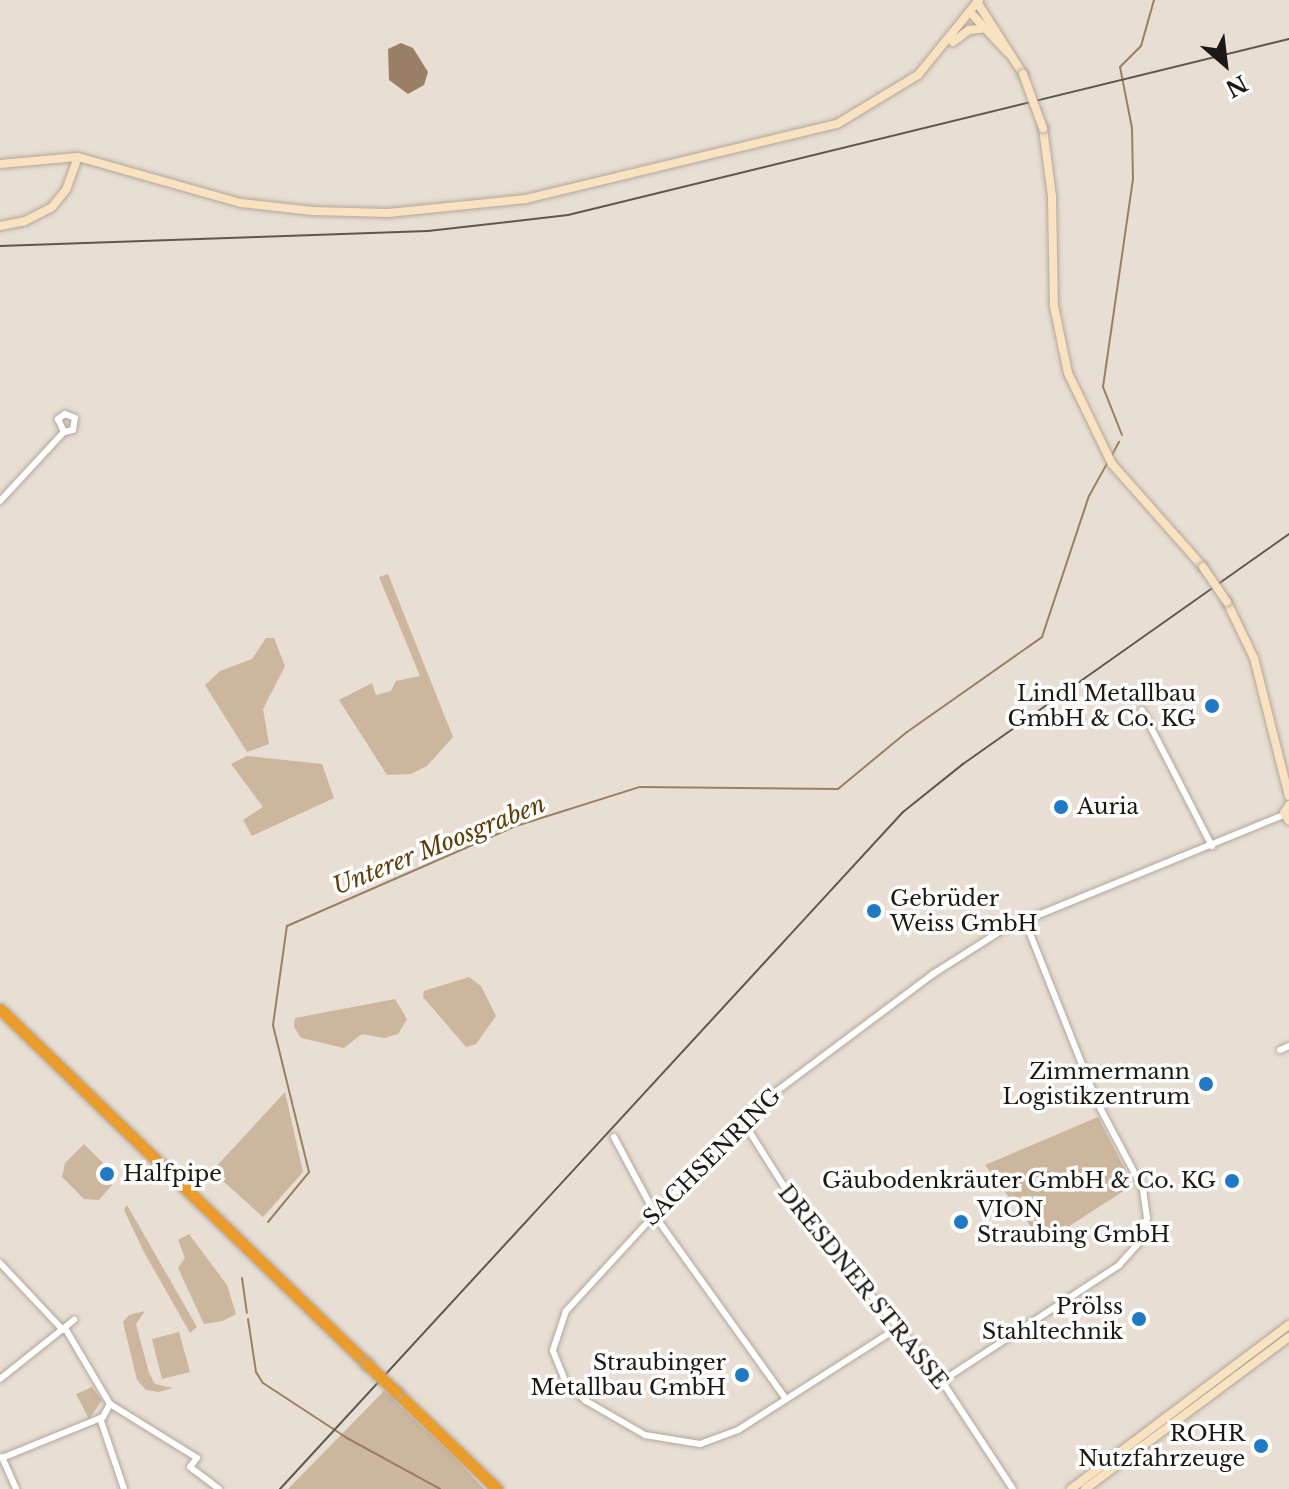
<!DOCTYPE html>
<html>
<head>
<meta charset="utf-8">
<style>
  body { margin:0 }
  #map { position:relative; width:1289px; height:1489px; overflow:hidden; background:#e9ded3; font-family:"Libre Baskerville",serif }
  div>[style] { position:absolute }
  .green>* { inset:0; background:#ccb69d }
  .water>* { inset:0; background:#998064 }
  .stream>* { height:2px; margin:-1px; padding:0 1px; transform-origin:1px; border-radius:1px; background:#998064 }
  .roads { filter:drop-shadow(0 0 2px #b1a79c) drop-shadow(0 0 2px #b1a79c) }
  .street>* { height:6px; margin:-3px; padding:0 3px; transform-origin:3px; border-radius:3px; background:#fff }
  .secondary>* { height:8px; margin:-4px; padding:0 4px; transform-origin:4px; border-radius:4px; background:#f9e2c0 }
  .highway>* { height:11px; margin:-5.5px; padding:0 5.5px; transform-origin:5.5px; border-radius:5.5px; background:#ea9d2d }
  .rail>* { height:2px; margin:-1px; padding:0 1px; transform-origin:1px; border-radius:1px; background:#5e5851 }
  .bridges { filter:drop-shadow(0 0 2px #b1a79c) drop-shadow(0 0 2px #b1a79c) }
  .secondary-bridge>* { height:8px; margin:-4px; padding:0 4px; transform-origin:4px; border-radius:4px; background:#f9e2c0 }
  .highway-bridge>* { height:11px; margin:-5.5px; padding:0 5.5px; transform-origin:5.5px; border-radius:5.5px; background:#ea9d2d }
  .dots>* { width:22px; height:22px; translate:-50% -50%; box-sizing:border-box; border:4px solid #fff; border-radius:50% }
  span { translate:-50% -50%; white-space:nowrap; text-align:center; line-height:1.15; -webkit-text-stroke:7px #fff; paint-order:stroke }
  .poi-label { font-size:22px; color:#1c1814 }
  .right { translate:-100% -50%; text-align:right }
  .left { translate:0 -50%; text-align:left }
  .street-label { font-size:22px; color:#1c1814 }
  .water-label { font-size:24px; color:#613e08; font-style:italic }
  .north { position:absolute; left:1185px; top:24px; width:80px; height:80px; -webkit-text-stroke:6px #fff; paint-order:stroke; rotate:152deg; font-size:22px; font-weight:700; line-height:32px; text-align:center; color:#1c1814 }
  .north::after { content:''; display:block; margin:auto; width:28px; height:36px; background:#1c1814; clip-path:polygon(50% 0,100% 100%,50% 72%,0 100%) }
</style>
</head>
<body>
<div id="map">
  <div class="green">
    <i style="clip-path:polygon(388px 574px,453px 737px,427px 766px,411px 774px,387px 775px,339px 700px,372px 683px,376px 695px,391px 691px,396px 681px,420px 676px,379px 577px)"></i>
    <i style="clip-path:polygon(266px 638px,274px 638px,285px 666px,263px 709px,269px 744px,247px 752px,205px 685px,220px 671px,252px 659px)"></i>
    <i style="clip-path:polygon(247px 756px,322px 764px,334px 798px,252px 836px,243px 820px,263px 807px,231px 764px)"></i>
    <i style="clip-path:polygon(469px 977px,481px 986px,496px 1016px,476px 1044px,466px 1047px,423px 997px,424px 991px)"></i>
    <i style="clip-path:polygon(395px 999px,407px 1019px,398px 1034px,384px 1038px,362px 1034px,344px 1048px,301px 1038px,294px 1027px,295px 1018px)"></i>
    <i style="clip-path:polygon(285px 1092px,303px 1172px,263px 1217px,212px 1171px)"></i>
    <i style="clip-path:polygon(1098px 1117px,1133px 1185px,1043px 1243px,985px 1165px)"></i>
    <i style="clip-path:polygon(84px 1144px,113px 1173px,112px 1185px,99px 1200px,84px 1199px,62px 1177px,65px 1163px)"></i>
    <i style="clip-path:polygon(127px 1205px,197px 1327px,190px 1333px,145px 1254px,124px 1210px)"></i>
    <i style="clip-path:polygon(189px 1234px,227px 1285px,236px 1314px,223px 1321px,204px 1324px,178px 1268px,185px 1258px,178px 1240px)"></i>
    <i style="clip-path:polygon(145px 1311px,136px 1324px,149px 1373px,155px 1384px,173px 1388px,159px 1392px,146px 1390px,137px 1380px,123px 1322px,129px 1315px)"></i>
    <i style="clip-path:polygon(179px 1332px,190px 1372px,162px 1379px,152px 1339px)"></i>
    <i style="clip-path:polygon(92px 1387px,102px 1400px,89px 1419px,76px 1394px)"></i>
    <i style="clip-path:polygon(384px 1391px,452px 1455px,484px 1489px,288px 1489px)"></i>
  </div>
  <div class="water">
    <i style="clip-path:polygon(401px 43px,413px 48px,428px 72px,424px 85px,408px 94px,389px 80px,388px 49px)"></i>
  </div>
  <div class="stream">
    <i style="left:1122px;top:435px;width:52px;rotate:-111.6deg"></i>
    <i style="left:1103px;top:387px;width:209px;rotate:-81.8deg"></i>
    <i style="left:1133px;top:180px;width:52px;rotate:-91.1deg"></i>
    <i style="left:1132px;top:128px;width:62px;rotate:-101.1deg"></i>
    <i style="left:1120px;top:67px;width:30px;rotate:-45deg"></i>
    <i style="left:1141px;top:46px;width:48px;rotate:-74.2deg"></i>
    <i style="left:1112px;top:455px;width:15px;rotate:-62deg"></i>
    <i style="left:268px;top:1222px;width:65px;rotate:-50.6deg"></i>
    <i style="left:309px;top:1172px;width:151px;rotate:-103.8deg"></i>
    <i style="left:273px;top:1025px;width:100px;rotate:-82deg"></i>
    <i style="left:287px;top:926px;width:250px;rotate:-23.6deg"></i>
    <i style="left:516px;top:826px;width:130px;rotate:-17.5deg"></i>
    <i style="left:640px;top:787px;width:198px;rotate:0.6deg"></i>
    <i style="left:838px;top:789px;width:89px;rotate:-39.6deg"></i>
    <i style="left:907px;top:732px;width:165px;rotate:-35.1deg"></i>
    <i style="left:1042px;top:637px;width:149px;rotate:-71.6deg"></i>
    <i style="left:1089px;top:496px;width:37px;rotate:-61deg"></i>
    <i style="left:242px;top:1278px;width:35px;rotate:82deg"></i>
    <i style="left:248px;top:1319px;width:54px;rotate:81.4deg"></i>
    <i style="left:256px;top:1372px;width:13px;rotate:58deg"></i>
    <i style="left:263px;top:1383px;width:100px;rotate:33.2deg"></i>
    <i style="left:347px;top:1438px;width:106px;rotate:28.7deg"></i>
  </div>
  <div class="roads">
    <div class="street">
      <i style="left:0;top:501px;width:94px;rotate:-47.2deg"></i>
      <i style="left:64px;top:432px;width:9px;rotate:-13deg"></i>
      <i style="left:73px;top:430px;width:12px;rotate:-81deg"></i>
      <i style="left:75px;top:418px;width:11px;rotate:-158deg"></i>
      <i style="left:65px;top:414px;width:9px;rotate:144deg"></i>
      <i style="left:58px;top:419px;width:14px;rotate:65deg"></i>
      <i style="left:1142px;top:710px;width:153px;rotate:62.8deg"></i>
      <i style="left:1280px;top:1050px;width:10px;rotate:-24deg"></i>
      <i style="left:744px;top:1123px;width:103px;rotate:57.7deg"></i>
      <i style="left:799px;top:1210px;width:212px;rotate:49.8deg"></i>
      <i style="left:936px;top:1372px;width:140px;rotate:56.7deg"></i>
      <i style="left:614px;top:1137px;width:98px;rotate:61.9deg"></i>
      <i style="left:660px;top:1223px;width:216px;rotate:54.4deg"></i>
      <i style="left:0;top:1263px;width:92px;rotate:46.8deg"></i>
      <i style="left:899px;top:1327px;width:191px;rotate:147.4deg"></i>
      <i style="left:738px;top:1430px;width:40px;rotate:159.8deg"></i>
      <i style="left:700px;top:1444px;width:56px;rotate:-170.7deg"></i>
      <i style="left:645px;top:1435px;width:68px;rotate:-150deg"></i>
      <i style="left:586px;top:1401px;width:27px;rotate:-138deg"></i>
      <i style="left:566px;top:1383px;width:35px;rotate:-112deg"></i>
      <i style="left:553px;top:1350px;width:41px;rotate:-71.6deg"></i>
      <i style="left:566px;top:1311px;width:272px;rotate:-47.4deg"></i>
      <i style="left:750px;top:1111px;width:229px;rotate:-36.8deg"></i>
      <i style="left:933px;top:974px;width:84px;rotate:-32.4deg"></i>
      <i style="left:1004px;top:929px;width:302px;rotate:-22.2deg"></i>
      <i style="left:65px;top:1328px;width:88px;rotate:59.4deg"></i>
      <i style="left:110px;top:1404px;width:102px;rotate:31.8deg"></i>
      <i style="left:197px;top:1458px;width:11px;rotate:128deg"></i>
      <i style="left:190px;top:1467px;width:36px;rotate:37deg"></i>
      <i style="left:0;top:1379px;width:95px;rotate:-38.6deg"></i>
      <i style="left:942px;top:1381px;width:212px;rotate:-33.2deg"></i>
      <i style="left:1119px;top:1265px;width:31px;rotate:-48deg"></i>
      <i style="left:1140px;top:1242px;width:25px;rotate:-74deg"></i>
      <i style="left:1147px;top:1218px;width:29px;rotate:-98deg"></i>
      <i style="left:1143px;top:1189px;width:98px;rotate:-117.9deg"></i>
      <i style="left:1097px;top:1102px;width:195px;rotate:-111.7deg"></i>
      <i style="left:100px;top:1418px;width:75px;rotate:71.3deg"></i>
      <i style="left:2px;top:1457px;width:35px;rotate:66deg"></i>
      <i style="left:2px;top:1458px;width:109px;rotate:-22.1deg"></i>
      <i style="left:103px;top:1417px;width:15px;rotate:-62deg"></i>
    </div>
    <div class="secondary">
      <i style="left:977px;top:2px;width:85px;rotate:57.4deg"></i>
      <i style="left:971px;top:13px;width:54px;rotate:47.2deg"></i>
      <i style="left:953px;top:42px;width:20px;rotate:-37deg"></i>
      <i style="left:969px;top:30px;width:18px;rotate:-6deg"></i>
      <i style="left:1043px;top:128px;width:69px;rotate:82.5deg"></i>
      <i style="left:1052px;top:196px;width:110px;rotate:89deg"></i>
      <i style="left:1054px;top:306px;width:68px;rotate:78.2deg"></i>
      <i style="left:1068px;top:373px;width:101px;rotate:64.2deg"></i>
      <i style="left:1112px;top:464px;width:137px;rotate:48.5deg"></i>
      <i style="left:0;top:164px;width:78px;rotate:-5.1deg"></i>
      <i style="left:78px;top:157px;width:169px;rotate:15.8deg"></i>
      <i style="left:241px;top:203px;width:72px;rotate:6.3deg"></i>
      <i style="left:313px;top:211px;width:75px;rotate:1.5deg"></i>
      <i style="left:388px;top:213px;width:139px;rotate:-5.8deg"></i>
      <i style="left:526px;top:199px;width:320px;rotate:-13.6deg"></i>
      <i style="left:837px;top:124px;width:95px;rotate:-31.2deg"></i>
      <i style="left:918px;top:75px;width:97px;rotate:-50.9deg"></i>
      <i style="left:0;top:226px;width:25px;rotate:-11deg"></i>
      <i style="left:25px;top:221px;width:30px;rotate:-27deg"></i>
      <i style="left:52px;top:207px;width:22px;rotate:-51deg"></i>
      <i style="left:66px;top:190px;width:35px;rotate:-70deg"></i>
      <i style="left:1227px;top:602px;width:62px;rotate:64.3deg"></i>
      <i style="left:1254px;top:658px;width:142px;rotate:75.8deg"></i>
      <i style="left:1289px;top:805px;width:9px;rotate:122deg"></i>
      <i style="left:1284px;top:813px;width:9px;rotate:58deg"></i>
      <i style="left:1071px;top:1489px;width:273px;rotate:-37deg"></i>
      <i style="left:1085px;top:1489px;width:254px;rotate:-36.7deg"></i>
    </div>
    <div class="highway">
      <i style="left:0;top:1009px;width:511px;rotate:44.05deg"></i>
      <i style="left:396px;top:1392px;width:140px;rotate:43.8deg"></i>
    </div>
  </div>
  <div class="rail">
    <i style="left:0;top:246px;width:428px;rotate:-2deg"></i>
    <i style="left:428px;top:231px;width:141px;rotate:-6.5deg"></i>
    <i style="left:568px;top:215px;width:742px;rotate:-13.72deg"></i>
    <i style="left:280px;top:1489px;width:920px;rotate:-47.38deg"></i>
    <i style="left:903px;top:812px;width:77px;rotate:-38.7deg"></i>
    <i style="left:963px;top:764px;width:399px;rotate:-35.2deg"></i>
  </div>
  <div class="bridges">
    <div class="secondary-bridge">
      <i style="left:1023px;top:74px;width:58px;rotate:69.7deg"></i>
      <i style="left:1203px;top:567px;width:42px;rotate:55.6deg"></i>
    </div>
    <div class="highway-bridge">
      <i style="left:367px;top:1364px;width:40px;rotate:44deg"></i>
    </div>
  </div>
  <div class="dots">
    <i style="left:1212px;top:706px;background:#2178c5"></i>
    <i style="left:1061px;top:807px;background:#2178c5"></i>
    <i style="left:874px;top:911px;background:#2178c5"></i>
    <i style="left:1206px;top:1084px;background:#2178c5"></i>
    <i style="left:107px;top:1174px;background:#2178c5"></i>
    <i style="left:1232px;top:1181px;background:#2178c5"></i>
    <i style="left:961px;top:1222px;background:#2178c5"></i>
    <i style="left:1139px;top:1319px;background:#2178c5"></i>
    <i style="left:742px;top:1375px;background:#2178c5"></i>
    <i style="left:1261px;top:1446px;background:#2178c5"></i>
  </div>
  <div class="poi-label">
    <span class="right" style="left:1196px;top:706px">Lindl Metallbau<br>GmbH &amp; Co. KG</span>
    <span class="left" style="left:1077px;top:807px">Auria</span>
    <span class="left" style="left:890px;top:911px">Gebrüder<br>Weiss GmbH</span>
    <span class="right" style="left:1190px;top:1084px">Zimmermann<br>Logistikzentrum</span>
    <span class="left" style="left:123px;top:1174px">Halfpipe</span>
    <span class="right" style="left:1216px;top:1181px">Gäubodenkräuter GmbH &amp; Co. KG</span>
    <span class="left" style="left:977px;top:1222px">VION<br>Straubing GmbH</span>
    <span class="right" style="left:1123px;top:1319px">Prölss<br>Stahltechnik</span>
    <span class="right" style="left:726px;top:1375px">Straubinger<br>Metallbau GmbH</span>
    <span class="right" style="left:1245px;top:1446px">ROHR<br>Nutzfahrzeuge</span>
  </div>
  <div class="street-label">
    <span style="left:712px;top:1157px;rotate:-45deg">SACHSENRING</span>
    <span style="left:863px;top:1287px;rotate:51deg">DRESDNER STRASSE</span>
  </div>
  <div class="water-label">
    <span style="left:439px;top:845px;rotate:-22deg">Unterer Moosgraben</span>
  </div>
  <div class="north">N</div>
</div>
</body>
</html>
